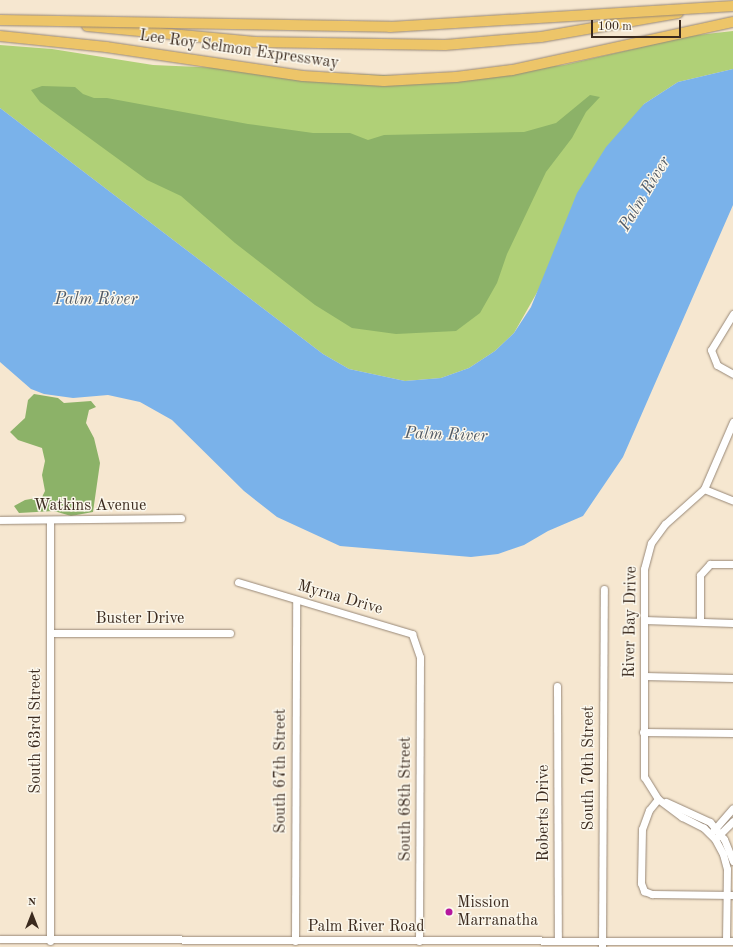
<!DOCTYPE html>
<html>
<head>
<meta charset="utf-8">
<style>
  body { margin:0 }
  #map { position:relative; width:733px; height:947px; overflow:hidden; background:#f6e7d0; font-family:"Old Standard TT",serif }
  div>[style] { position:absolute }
  .green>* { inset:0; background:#b0d077 }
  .forest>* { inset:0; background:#8cb268 }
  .water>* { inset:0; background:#7ab2ea }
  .roads { filter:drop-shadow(0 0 1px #988877) drop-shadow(0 0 1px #988877) }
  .minor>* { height:7px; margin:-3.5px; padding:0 3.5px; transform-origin:3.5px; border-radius:3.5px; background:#fff }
  .highway>* { height:10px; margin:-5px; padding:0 5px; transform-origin:5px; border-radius:5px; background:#edc569 }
  .bridges { filter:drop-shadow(0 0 1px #988877) drop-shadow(0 0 1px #988877) }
  .highway-bridge>* { height:10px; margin:-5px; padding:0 5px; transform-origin:5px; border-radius:5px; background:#edc569 }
  .dots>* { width:11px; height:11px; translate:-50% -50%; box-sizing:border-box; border:2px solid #fbf7ec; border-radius:50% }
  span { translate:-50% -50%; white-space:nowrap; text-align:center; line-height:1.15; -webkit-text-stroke:3px #fbf7ec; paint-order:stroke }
  .street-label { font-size:16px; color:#3b2a1e }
  .poi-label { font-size:16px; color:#3b2a1e }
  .left { translate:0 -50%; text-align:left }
  .water-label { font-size:17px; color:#515a65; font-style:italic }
  .north { position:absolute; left:12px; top:895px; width:40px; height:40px; -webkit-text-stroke:3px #fbf7ec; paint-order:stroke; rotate:0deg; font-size:11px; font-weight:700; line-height:16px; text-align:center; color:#3b2a1e }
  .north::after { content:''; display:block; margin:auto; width:14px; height:18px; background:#3b2a1e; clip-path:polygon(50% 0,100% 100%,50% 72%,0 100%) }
  .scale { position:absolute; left:591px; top:20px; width:90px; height:18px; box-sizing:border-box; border:2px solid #3b2a1e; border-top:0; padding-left:5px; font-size:12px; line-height:14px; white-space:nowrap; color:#3b2a1e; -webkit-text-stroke:3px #fbf7ec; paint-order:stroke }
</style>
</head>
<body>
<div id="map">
  <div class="green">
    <i style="clip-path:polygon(733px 31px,733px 69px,678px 82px,644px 104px,514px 333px,495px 351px,469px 368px,441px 378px,405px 381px,349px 369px,323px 354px,0 108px,0 45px,52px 49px,153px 65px,400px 76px,489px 73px,564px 65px,689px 36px)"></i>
  </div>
  <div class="forest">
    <i style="clip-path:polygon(42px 86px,75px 87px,83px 94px,94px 98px,107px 98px,248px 124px,313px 133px,350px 133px,368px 140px,384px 135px,524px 132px,556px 123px,590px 95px,600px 97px,586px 112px,572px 138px,546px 172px,507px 254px,497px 283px,480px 313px,456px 331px,396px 334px,352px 328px,315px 305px,235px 243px,181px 196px,147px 180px,40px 102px,31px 90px)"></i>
    <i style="clip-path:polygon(34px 394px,58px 398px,64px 403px,91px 401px,96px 407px,89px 410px,86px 423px,94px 438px,100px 463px,93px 512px,71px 516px,54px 511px,19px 513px,14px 506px,25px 500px,42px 497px,45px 491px,42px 475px,45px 461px,42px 448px,18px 440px,10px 432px,25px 418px,28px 400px)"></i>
  </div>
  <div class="water">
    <i style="clip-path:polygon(733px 69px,733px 205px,650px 395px,623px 457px,583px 516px,548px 531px,524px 545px,498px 554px,471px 557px,340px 546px,277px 517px,244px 491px,172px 420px,140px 402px,108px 395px,73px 398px,44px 394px,31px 389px,0 362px,0 108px,323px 354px,349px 369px,405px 381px,441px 378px,469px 368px,495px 351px,514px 333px,531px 307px,577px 193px,606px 147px,644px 104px,678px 82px)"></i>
  </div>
  <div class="roads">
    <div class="minor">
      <i style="left:733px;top:314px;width:42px;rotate:121.4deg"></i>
      <i style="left:711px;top:350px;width:16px;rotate:68deg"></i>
      <i style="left:717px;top:365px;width:18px;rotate:29deg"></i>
      <i style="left:704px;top:489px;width:31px;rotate:22deg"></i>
      <i style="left:0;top:520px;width:181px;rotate:-0.6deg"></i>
      <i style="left:238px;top:582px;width:182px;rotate:16.6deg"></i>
      <i style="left:412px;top:634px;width:24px;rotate:71deg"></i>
      <i style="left:420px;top:657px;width:284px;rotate:90.2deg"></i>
      <i style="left:644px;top:620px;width:89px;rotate:1.9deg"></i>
      <i style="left:700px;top:621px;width:46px;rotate:-90deg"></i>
      <i style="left:700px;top:575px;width:15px;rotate:-48deg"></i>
      <i style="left:710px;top:564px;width:23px"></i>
      <i style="left:51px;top:633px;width:179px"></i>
      <i style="left:644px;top:676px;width:89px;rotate:1.3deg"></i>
      <i style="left:557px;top:686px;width:255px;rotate:89.8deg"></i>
      <i style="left:643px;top:732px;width:90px;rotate:0.6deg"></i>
      <i style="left:658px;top:799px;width:14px;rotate:129deg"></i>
      <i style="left:649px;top:810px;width:20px;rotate:110deg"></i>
      <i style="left:642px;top:829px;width:54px;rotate:91.1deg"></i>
      <i style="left:641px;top:883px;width:9px;rotate:69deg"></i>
      <i style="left:644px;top:891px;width:9px;rotate:21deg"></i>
      <i style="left:652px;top:894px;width:81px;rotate:0.7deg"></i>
      <i style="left:666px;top:802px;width:48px;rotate:24.4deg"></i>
      <i style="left:710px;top:822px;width:22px;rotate:51deg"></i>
      <i style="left:724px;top:839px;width:24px;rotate:68deg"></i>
      <i style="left:713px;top:831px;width:30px;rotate:-49deg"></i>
      <i style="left:718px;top:836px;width:21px;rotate:-45deg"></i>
      <i style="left:0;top:939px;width:733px;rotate:0.16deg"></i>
      <i style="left:50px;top:941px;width:420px;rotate:-90deg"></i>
      <i style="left:295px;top:941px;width:341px;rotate:-89.8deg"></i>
      <i style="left:726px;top:941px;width:72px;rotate:-89.2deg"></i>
      <i style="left:727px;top:869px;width:16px;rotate:-105deg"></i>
      <i style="left:723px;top:854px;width:17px;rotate:-118deg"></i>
      <i style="left:715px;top:839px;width:16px;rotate:-135deg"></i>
      <i style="left:704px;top:828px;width:25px;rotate:-153deg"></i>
      <i style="left:682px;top:817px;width:30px;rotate:-143deg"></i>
      <i style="left:658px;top:799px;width:26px;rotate:-122deg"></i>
      <i style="left:644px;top:777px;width:208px;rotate:-90deg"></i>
      <i style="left:644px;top:569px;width:27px;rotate:-75deg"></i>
      <i style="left:651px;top:543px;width:24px;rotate:-54deg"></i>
      <i style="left:665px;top:524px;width:52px;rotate:-41.9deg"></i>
      <i style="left:704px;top:489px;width:73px;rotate:-66.6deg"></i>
      <i style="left:602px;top:947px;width:358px;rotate:-89.7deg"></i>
    </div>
    <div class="highway">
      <i style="left:87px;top:26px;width:169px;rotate:5.4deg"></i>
      <i style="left:255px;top:42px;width:190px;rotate:0.9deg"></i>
      <i style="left:445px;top:45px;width:96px;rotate:-4.8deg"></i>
      <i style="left:541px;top:37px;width:139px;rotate:-9.9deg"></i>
      <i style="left:0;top:36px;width:107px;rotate:5.9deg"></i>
      <i style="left:106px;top:47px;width:199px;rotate:8.4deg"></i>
      <i style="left:303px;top:76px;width:81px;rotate:3.5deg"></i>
      <i style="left:384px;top:81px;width:72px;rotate:-3.2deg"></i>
      <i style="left:456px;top:77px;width:56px;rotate:-7.1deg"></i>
      <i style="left:512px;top:70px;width:226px;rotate:-12.3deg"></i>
    </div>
  </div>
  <div class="bridges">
    <div class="highway-bridge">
      <i style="left:0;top:20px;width:390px;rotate:1deg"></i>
      <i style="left:390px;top:27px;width:344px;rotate:-3.5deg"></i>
    </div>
  </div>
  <div class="dots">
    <i style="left:449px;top:912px;background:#b5179e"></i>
  </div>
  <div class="street-label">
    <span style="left:239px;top:50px;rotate:8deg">Lee Roy Selmon Expressway</span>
    <span style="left:90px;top:506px">Watkins Avenue</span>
    <span style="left:340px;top:598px;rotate:16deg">Myrna Drive</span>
    <span style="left:140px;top:619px">Buster Drive</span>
    <span style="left:631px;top:622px;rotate:-89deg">River Bay Drive</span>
    <span style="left:36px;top:731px;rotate:-90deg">South 63rd Street</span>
    <span style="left:589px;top:768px;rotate:-90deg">South 70th Street</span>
    <span style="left:281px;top:771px;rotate:-90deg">South 67th Street</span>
    <span style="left:406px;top:799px;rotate:-90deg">South 68th Street</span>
    <span style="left:544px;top:813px;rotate:-90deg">Roberts Drive</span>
    <span style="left:366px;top:927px">Palm River Road</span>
  </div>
  <div class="poi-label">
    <span class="left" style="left:457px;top:912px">Mission<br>Marranatha</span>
  </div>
  <div class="water-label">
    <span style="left:645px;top:194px;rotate:-59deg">Palm River</span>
    <span style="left:96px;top:300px">Palm River</span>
    <span style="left:446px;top:435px;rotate:2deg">Palm River</span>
  </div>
  <div class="north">N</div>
  <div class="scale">100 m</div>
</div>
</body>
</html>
